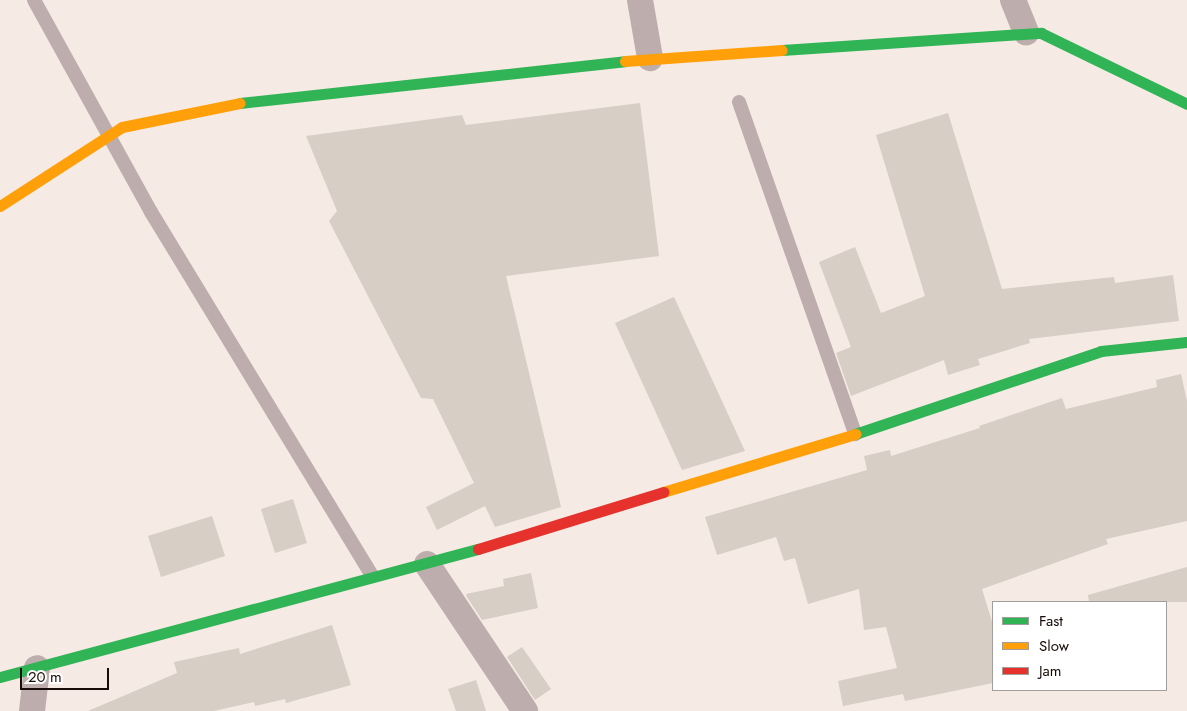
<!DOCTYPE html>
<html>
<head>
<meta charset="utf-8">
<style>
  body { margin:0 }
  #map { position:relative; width:1187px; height:711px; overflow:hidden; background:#f6eae4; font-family:Jost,sans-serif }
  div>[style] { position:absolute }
  .building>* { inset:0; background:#d7cec6 }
  .lane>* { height:14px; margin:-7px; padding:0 7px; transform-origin:7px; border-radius:7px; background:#bdadac }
  .street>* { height:26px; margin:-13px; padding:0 13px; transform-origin:13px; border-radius:13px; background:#bdadac }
  .fast>* { height:11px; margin:-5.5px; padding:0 5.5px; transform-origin:5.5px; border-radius:5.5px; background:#30b455 }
  .slow>* { height:11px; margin:-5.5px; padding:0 5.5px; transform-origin:5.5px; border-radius:5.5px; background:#ff9f0a }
  .jam>* { height:11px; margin:-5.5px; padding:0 5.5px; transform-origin:5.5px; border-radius:5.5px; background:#e5322d }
  span { translate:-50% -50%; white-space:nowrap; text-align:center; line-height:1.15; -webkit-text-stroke:4px #fff; paint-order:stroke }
  .legend { position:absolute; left:992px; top:601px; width:175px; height:90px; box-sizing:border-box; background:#fff; border:1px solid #a29e9c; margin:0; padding:6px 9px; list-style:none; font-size:15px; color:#170c07 }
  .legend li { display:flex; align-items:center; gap:10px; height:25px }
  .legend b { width:25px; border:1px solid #a29e9c }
  .scale { position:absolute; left:20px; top:668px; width:89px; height:22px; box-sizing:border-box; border:2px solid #170c07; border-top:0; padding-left:6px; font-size:15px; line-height:18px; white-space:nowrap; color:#170c07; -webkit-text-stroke:4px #fff; paint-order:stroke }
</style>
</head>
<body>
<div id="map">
  <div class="building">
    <i style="clip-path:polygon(640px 103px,659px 256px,506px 276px,561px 507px,495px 527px,485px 506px,437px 530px,426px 507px,474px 483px,433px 399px,421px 398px,329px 221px,337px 211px,306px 136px,462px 115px,466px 125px)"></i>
    <i style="clip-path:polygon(948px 113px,1002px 289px,1114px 277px,1115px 283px,1173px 275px,1179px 321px,1029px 339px,1030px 343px,978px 359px,980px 365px,948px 375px,944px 360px,851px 396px,836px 353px,851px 347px,819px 262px,855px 247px,881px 313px,925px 296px,876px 135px)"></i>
    <i style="clip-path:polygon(674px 297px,745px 451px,682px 470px,615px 323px)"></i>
    <i style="clip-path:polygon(1181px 374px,1187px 401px,1187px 521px,1106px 539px,1108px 544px,982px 589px,993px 625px,993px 683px,905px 701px,903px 694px,843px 706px,838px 681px,897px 668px,886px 627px,864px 630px,859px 589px,808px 604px,795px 558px,784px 561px,776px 537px,717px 555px,705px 517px,867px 470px,864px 456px,890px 450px,891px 456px,980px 428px,979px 426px,1062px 398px,1066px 409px,1157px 387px,1156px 380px)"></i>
    <i style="clip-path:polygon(293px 499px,307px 543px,275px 553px,261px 509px)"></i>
    <i style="clip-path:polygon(212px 516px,225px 556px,161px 577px,148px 536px)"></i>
    <i style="clip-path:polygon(1187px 567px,1187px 602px,1089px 602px,1088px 595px)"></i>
    <i style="clip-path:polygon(531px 573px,538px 608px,482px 620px,467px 597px,466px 594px,504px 586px,503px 579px)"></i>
    <i style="clip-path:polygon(332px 625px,351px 685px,286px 703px,285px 699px,255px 706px,254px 702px,214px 711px,88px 711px,177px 673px,174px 662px,239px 648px,240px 654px)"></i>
    <i style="clip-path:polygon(522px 647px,551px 689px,535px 700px,507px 657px)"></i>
    <i style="clip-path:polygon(476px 680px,486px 711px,456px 711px,448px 689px)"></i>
  </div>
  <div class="lane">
    <i style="left:34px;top:0;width:242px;rotate:61.1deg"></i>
    <i style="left:151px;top:212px;width:426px;rotate:58.7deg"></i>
    <i style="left:739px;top:102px;width:352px;rotate:70.7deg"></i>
  </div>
  <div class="street">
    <i style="left:640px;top:0;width:59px;rotate:80.2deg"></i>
    <i style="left:1013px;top:0;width:35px;rotate:68deg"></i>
    <i style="left:427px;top:564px;width:177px;rotate:56.3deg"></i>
    <i style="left:32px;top:711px;width:43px;rotate:-83.4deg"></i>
  </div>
  <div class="fast">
    <i style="left:782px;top:50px;width:260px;rotate:-3.8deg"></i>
    <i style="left:1041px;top:33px;width:162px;rotate:25.9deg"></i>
    <i style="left:240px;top:103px;width:387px;rotate:-6.2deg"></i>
    <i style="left:855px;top:434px;width:260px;rotate:-18.6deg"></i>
    <i style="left:1101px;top:351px;width:86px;rotate:-6deg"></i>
    <i style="left:0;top:677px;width:495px;rotate:-15deg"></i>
  </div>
  <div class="slow">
    <i style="left:625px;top:61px;width:157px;rotate:-4deg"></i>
    <i style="left:0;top:206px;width:145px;rotate:-32.9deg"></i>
    <i style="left:122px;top:127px;width:120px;rotate:-11.5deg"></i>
    <i style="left:663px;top:492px;width:201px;rotate:-16.8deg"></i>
  </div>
  <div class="jam">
    <i style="left:478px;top:549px;width:194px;rotate:-17.1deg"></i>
  </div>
  <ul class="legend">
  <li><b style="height:6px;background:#30b455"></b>Fast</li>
  <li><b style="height:6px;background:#ff9f0a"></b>Slow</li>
  <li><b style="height:6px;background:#e5322d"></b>Jam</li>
  </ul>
  <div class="scale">20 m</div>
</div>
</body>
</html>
